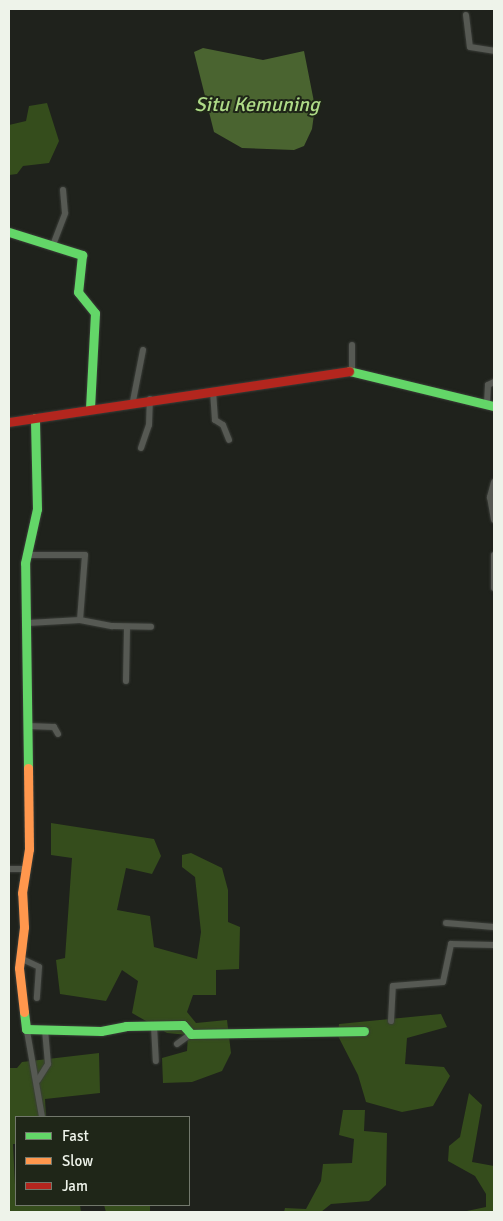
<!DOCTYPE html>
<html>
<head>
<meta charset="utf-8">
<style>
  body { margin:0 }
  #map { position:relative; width:503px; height:1221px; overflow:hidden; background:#1f221c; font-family:Signika,sans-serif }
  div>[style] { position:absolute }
  .forest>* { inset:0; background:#354d1c }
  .water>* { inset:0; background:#4a6430 }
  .roads { filter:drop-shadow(0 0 1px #3a3d38) drop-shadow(0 0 1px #3a3d38) }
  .street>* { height:6px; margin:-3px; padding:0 3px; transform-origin:3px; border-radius:3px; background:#565953 }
  .fast>* { height:9px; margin:-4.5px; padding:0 4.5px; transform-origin:4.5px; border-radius:4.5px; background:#63d668 }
  .slow>* { height:9px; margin:-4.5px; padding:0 4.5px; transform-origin:4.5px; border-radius:4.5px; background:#ff974d }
  .jam>* { height:9px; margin:-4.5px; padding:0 4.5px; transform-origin:4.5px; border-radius:4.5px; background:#b3261e }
  span { translate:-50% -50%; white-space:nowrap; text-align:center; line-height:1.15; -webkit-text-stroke:4px #1f2618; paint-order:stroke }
  .water-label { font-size:20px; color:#aeda87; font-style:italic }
  .frame { position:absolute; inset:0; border:10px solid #eef3ea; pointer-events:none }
  .legend { position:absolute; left:15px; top:1116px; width:175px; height:90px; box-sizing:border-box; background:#1f2618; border:1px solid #72786c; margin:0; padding:6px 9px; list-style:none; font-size:15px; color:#eef3ea }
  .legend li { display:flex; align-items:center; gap:10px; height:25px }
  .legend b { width:25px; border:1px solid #72786c }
</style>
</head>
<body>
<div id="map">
  <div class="forest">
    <i style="clip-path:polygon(47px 103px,59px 141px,49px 163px,23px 166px,17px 174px,9px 175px,9px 125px,26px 121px,29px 106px)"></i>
    <i style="clip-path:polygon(51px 823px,154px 839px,161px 856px,152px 874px,126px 868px,117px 910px,150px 916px,154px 947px,197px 959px,201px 932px,195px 877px,182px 867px,182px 855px,191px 853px,222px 868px,228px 890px,228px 922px,240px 927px,239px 969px,216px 970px,216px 995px,193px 995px,187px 1012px,196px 1023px,227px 1020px,231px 1053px,222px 1071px,192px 1082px,163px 1083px,162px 1058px,187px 1051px,188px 1035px,167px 1033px,132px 1013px,138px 981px,122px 970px,106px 1001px,60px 994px,56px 960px,65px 958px,72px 858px,51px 855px)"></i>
    <i style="clip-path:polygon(441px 1014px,447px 1027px,407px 1038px,405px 1064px,444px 1067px,450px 1076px,433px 1106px,402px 1112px,366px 1102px,358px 1075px,338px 1036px,339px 1024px)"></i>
    <i style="clip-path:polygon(99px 1053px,100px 1093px,45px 1099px,46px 1117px,16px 1117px,16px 1144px,13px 1144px,16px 1205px,80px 1205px,81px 1212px,9px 1212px,9px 1068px,17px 1068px,22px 1062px)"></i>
    <i style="clip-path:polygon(469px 1093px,482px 1105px,472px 1162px,494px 1166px,494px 1212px,462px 1212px,486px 1207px,486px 1194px,475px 1176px,448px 1161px,449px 1146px,460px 1137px)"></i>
    <i style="clip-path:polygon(343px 1110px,365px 1110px,364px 1131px,387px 1133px,386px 1185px,369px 1201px,331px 1204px,321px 1212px,284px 1212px,285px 1208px,306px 1209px,321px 1181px,323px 1164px,352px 1163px,354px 1139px,339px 1135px)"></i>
    <i style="clip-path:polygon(104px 1205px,150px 1205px,150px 1212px,106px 1212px)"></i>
  </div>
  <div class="water">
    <i style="clip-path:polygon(203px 48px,263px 60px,304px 51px,315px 107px,312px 129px,304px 146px,294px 150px,242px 148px,214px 132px,194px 52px)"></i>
  </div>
  <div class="roads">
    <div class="street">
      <i style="left:466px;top:15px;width:32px;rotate:83deg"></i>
      <i style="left:470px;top:47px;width:24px;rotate:9deg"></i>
      <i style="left:53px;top:245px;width:34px;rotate:-69deg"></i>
      <i style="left:65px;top:213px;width:23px;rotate:-95deg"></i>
      <i style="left:352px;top:345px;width:26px;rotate:90deg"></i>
      <i style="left:213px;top:391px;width:29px;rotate:86deg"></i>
      <i style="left:215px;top:420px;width:9px;rotate:32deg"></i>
      <i style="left:223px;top:425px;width:16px;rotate:68deg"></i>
      <i style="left:133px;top:401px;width:52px;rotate:-78.9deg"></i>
      <i style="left:487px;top:404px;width:19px;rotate:-87deg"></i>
      <i style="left:488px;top:385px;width:7px;rotate:-27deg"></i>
      <i style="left:141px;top:448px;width:24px;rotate:-71deg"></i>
      <i style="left:149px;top:425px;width:26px;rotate:-88deg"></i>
      <i style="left:494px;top:482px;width:16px;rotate:105deg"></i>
      <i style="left:490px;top:497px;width:23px;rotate:80deg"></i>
      <i style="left:26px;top:555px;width:59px"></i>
      <i style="left:85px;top:555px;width:65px;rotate:94.4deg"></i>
      <i style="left:494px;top:555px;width:33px;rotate:90deg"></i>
      <i style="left:28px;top:623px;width:52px;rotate:-3.3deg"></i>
      <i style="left:80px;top:620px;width:33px;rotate:11deg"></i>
      <i style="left:112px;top:626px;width:39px;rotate:1deg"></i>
      <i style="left:126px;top:681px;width:54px;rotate:-88.9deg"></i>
      <i style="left:28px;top:726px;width:26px;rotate:2deg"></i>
      <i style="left:54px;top:727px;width:8px;rotate:60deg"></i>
      <i style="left:9px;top:869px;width:15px"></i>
      <i style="left:446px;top:923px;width:48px;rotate:4.8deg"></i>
      <i style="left:20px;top:958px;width:21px;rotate:25deg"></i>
      <i style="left:39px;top:967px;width:31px;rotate:94deg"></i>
      <i style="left:391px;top:1021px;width:35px;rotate:-87deg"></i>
      <i style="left:393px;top:986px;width:50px;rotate:-4.6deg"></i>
      <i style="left:443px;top:982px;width:39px;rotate:-78deg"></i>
      <i style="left:451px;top:944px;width:43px;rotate:1.3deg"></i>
      <i style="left:154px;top:1026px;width:35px;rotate:87deg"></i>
      <i style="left:27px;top:1031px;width:87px;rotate:80.1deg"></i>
      <i style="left:177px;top:1044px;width:17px;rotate:-36deg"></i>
      <i style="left:38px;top:1080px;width:19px;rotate:-58deg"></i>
      <i style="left:48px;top:1064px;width:35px;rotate:-95deg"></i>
    </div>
    <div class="fast">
      <i style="left:9px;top:232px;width:77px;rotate:17.5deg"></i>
      <i style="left:82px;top:255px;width:37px;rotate:96deg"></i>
      <i style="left:78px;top:292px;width:27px;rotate:51deg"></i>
      <i style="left:95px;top:313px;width:95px;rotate:93deg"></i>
      <i style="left:349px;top:371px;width:149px;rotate:13.6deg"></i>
      <i style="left:28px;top:768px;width:205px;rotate:-90.8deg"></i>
      <i style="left:25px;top:563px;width:55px;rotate:-77.5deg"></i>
      <i style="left:37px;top:509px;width:91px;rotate:-91.3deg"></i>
      <i style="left:24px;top:1012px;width:17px;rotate:83deg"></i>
      <i style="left:26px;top:1029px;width:75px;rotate:1.5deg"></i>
      <i style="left:101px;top:1031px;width:25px;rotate:-11deg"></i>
      <i style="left:126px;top:1026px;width:57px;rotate:-1deg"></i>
      <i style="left:183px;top:1025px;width:12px;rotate:48deg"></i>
      <i style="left:191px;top:1034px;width:173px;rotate:-1deg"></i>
    </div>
    <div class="slow">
      <i style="left:24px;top:1012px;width:44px;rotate:-96.5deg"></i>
      <i style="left:19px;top:968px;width:41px;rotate:-83deg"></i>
      <i style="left:24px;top:927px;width:34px;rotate:-93deg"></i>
      <i style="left:22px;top:893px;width:45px;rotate:-81deg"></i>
      <i style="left:29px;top:849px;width:81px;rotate:-90.7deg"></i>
    </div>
    <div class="jam">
      <i style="left:9px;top:422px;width:344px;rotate:-8.5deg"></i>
    </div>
  </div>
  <div class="water-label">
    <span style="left:257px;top:104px">Situ Kemuning</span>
  </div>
  <div class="frame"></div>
  <ul class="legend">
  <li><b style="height:6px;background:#63d668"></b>Fast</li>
  <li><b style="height:6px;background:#ff974d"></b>Slow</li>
  <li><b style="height:6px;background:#b3261e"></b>Jam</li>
  </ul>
</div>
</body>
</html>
